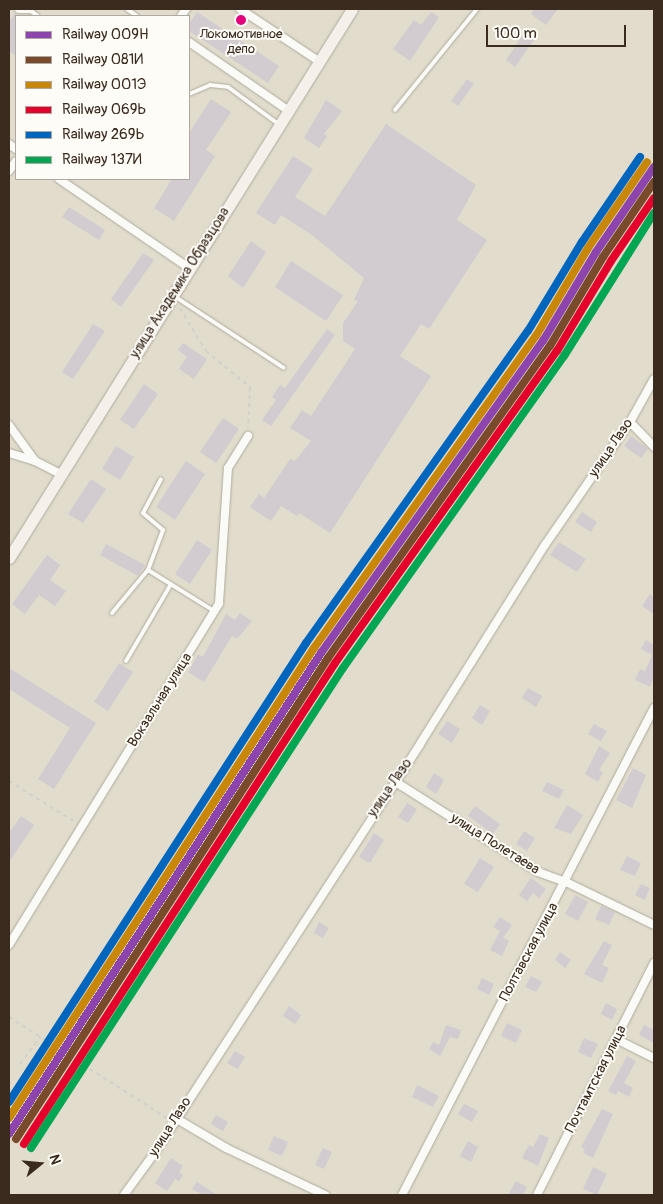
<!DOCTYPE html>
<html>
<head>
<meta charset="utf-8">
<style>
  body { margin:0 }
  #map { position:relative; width:663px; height:1204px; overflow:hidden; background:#e1dccb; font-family:Pangolin,sans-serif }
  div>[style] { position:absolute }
  .building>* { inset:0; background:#d2ccd1 }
  .path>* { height:2px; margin-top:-1px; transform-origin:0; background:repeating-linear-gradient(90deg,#d2d0cb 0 4px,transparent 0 8px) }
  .roads { filter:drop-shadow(0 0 1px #b0ab9f) drop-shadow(0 0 1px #b0ab9f) }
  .lane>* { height:4px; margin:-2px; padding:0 2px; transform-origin:2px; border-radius:2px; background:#fafaf7 }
  .street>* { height:8px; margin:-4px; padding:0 4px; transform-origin:4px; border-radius:4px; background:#fafaf7 }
  .secondary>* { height:11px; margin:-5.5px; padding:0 5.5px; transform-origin:5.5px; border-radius:5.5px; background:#f5f0ea }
  .rail-1>* { height:8px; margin:-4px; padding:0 4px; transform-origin:4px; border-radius:4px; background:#8e44ad }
  .rail-2>* { height:8px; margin:-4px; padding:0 4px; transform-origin:4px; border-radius:4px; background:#7a4b2a }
  .rail-3>* { height:8px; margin:-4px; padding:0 4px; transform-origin:4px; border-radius:4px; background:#c88708 }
  .rail-4>* { height:8px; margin:-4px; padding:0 4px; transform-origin:4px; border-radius:4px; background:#e4002b }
  .rail-5>* { height:8px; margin:-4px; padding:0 4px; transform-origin:4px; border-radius:4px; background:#0065bd }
  .rail-6>* { height:8px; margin:-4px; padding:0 4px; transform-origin:4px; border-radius:4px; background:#00a651 }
  .dots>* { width:14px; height:14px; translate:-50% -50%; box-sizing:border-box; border:2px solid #fdfcf7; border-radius:50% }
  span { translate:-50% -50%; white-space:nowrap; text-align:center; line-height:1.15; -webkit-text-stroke:4px #fdfcf7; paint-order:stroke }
  .bus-label { font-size:13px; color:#3b2a1e }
  .street-label { font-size:14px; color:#3b2a1e }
  .frame { position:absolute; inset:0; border:10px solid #3b2a1e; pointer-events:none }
  .legend { position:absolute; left:15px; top:15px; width:175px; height:165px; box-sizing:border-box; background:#fdfcf7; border:1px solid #afa8a0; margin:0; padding:6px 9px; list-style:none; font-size:15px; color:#3b2a1e }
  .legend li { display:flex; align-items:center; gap:10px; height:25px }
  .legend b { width:25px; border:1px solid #afa8a0 }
  .north { position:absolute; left:15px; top:1139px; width:50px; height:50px; -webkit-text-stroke:4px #fdfcf7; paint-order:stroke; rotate:73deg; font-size:14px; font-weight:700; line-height:20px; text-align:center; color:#3b2a1e }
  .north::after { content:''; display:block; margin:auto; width:18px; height:22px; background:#3b2a1e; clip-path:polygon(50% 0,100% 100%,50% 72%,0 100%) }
  .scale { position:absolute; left:486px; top:25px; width:140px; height:22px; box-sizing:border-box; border:2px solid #3b2a1e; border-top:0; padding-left:6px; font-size:15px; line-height:18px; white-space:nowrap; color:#3b2a1e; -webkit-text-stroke:4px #fdfcf7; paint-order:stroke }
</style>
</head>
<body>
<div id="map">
  <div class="building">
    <i style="clip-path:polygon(535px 9px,558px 9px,546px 25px,531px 14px)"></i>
    <i style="clip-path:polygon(197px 12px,279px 66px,268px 83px,189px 31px,189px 24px)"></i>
    <i style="clip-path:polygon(431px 12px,439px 17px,410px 61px,393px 49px,414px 20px,421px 25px)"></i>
    <i style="clip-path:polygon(15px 13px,16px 14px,16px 56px,9px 51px,9px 22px)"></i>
    <i style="clip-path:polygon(524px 33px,534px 40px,515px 67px,506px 60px)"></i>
    <i style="clip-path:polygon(467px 79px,474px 84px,458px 106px,451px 101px)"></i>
    <i style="clip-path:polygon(211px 99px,231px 112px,206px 150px,215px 156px,174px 221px,154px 208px,172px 179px,189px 179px,189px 133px)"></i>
    <i style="clip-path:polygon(326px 100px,342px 111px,324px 134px,327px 136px,319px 148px,304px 138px)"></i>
    <i style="clip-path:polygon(386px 124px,476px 185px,457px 220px,487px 240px,429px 329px,421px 324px,400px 356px,431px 376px,330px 533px,299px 513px,297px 516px,281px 506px,271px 521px,250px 507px,259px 494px,264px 498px,290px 459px,295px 461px,311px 441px,290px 428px,302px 410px,311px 416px,355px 349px,343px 341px,343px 323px,358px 301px,354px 300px,364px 278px,312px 235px,281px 215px,275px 225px,256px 213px,293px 156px,313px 169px,295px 197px,325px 216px)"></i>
    <i style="clip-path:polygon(69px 207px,105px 230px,99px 240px,62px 217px)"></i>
    <i style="clip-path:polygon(251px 241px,266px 252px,243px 288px,228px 276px)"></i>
    <i style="clip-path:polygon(143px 253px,154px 260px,121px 307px,111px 299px)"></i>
    <i style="clip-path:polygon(291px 261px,343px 295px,326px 321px,275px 287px)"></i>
    <i style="clip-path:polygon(93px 324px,105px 331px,73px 379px,62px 372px)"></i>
    <i style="clip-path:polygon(327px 329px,335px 335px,271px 426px,262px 420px,276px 400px,272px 397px,280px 385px,285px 388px)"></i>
    <i style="clip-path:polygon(183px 343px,207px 359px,194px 379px,179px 369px,187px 357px,178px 350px)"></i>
    <i style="clip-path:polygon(144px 384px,158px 394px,134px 429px,120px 420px)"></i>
    <i style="clip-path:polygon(223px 418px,239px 429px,216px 463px,200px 452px)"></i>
    <i style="clip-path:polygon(631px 436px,648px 449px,641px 458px,624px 446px)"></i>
    <i style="clip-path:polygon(116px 446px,134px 457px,120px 480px,102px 469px)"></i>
    <i style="clip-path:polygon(186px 461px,205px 474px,175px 520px,156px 507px)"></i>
    <i style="clip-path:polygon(91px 479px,106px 489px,83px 523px,68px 514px)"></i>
    <i style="clip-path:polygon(582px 512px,597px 522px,591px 532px,575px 522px)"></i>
    <i style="clip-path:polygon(197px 540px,212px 550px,190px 584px,175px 574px)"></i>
    <i style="clip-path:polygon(559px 542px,586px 559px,577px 572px,550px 555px)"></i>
    <i style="clip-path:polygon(106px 544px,145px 565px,138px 576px,100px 555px)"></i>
    <i style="clip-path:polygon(47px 555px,60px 565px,50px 580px,66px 591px,55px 606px,39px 595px,25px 614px,12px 604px)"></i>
    <i style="clip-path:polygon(650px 594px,654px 598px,654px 614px,642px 606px)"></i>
    <i style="clip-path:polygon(240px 613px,252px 621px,237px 639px,232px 636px,204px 682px,188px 672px,198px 654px,203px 657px,226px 614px,235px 620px)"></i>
    <i style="clip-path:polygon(646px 640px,654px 645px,654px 677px,650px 687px,635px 680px,640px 669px,645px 671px,652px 655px,641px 649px)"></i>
    <i style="clip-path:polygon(119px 663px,133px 672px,108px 711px,94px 702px)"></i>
    <i style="clip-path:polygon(9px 668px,96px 723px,54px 789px,38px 779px,70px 728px,9px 689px)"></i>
    <i style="clip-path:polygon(528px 688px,542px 696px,536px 707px,522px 698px)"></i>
    <i style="clip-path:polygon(480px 705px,490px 711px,482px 725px,472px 718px)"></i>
    <i style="clip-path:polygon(447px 721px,460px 729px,452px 743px,438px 734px)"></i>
    <i style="clip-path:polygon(594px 724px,607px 731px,601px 741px,588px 734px)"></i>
    <i style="clip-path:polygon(599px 746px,610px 753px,599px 770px,603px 772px,598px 782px,585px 774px)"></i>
    <i style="clip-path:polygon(633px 768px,646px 775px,632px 808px,616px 800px)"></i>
    <i style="clip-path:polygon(434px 773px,444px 780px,436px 794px,426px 787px)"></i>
    <i style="clip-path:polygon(547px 782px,564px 790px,559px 799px,542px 791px)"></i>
    <i style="clip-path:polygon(407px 803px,417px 809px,408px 823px,398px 817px)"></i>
    <i style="clip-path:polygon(567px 805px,583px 815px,571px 834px,554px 828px)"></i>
    <i style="clip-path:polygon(475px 806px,500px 824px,493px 834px,468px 816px)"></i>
    <i style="clip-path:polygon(21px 816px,34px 825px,9px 862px,9px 833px)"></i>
    <i style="clip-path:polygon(524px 831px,535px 838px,527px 851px,516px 844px)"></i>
    <i style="clip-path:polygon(374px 833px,384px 840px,370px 863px,359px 857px)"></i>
    <i style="clip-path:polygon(627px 856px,641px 863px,635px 876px,620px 870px)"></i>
    <i style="clip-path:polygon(480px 858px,494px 867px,478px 892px,464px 884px)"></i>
    <i style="clip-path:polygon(531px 878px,546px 889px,539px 898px,533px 893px,527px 901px,519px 895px)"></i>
    <i style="clip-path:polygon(641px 884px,650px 888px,645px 900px,635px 895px)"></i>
    <i style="clip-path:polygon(575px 895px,588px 902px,578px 921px,565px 914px)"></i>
    <i style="clip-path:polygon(601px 906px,615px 912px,609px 925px,595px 919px)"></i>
    <i style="clip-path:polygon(500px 917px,512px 925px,503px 938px,509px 941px,502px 956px,490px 950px,500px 931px,493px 927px)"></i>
    <i style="clip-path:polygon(319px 922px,329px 928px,323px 938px,314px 933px)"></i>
    <i style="clip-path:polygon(604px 941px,612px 945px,602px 965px,609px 968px,602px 983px,584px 974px)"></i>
    <i style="clip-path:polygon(560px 952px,571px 960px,565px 968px,555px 960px)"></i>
    <i style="clip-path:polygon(531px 976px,542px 982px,536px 992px,525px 987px)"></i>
    <i style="clip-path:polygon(482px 978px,494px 984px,489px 995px,477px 989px)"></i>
    <i style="clip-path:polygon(606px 1003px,617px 1009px,612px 1020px,601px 1014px)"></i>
    <i style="clip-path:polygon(289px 1006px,301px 1015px,295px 1024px,283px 1016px)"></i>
    <i style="clip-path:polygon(507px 1023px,522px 1030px,516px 1043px,501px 1036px)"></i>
    <i style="clip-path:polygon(446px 1025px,461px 1030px,458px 1039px,450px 1037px,440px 1056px,429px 1049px,433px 1042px,439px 1045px)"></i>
    <i style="clip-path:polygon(644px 1025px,654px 1030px,654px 1043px,639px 1035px)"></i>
    <i style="clip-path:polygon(584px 1038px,598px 1044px,591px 1058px,578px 1052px)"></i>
    <i style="clip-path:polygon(235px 1051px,245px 1057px,238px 1069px,227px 1063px)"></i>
    <i style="clip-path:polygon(627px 1056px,636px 1061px,624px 1083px,633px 1088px,629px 1097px,618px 1091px,616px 1095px,608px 1091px)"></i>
    <i style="clip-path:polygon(417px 1085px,439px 1096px,433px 1107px,412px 1097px)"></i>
    <i style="clip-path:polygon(464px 1104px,478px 1111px,472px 1122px,458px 1114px)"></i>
    <i style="clip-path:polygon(602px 1109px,613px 1114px,593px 1158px,583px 1153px,585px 1149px,581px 1147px)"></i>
    <i style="clip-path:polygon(216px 1115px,228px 1122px,223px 1131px,211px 1124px)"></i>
    <i style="clip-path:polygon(540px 1134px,549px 1138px,538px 1166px,522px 1158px,529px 1145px,533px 1147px)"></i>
    <i style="clip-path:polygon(274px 1136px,288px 1142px,282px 1156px,268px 1150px)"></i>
    <i style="clip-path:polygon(468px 1141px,478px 1147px,471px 1162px,460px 1156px)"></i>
    <i style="clip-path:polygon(323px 1148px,332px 1152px,324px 1169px,315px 1165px)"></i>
    <i style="clip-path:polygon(171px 1158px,183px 1166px,179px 1172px,183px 1175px,179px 1181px,175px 1179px,167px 1191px,155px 1183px)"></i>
    <i style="clip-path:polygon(593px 1167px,607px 1174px,597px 1195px,583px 1189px)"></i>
    <i style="clip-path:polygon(516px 1181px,527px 1187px,523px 1195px,508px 1195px)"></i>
    <i style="clip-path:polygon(197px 1182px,217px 1195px,203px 1195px,192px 1189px)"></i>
  </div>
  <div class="path">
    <i style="left:180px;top:308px;width:50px;rotate:58.8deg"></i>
    <i style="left:206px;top:351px;width:57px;rotate:39.3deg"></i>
    <i style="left:250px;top:387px;width:41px;rotate:92.8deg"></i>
    <i style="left:9px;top:781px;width:78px;rotate:31.8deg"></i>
    <i style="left:9px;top:1017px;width:188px;rotate:32.6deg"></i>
    <i style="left:20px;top:1064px;width:34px;rotate:-53deg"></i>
    <i style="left:39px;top:1074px;width:33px;rotate:-55deg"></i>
  </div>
  <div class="roads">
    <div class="lane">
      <i style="left:28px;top:9px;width:12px;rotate:35deg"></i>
      <i style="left:127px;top:9px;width:12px;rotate:35deg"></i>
      <i style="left:189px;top:94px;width:23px;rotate:-23deg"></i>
      <i style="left:210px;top:85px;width:18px;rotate:6deg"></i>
      <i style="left:228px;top:87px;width:61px;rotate:36.3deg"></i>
      <i style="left:395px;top:110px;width:130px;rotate:-50.9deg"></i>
      <i style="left:174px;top:296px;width:131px;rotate:33.2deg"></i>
      <i style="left:148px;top:570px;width:78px;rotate:31.8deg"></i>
      <i style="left:112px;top:613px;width:56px;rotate:-50.1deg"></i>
      <i style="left:148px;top:570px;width:43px;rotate:-69.4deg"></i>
      <i style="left:163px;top:530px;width:26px;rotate:-140deg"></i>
      <i style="left:143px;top:513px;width:38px;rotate:-62deg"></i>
      <i style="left:126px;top:661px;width:89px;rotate:-59.7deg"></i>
    </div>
    <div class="street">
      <i style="left:19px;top:9px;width:11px"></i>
      <i style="left:240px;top:9px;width:96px;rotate:33.5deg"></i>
      <i style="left:181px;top:16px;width:9px;rotate:-54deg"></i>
      <i style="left:189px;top:42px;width:121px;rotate:34.6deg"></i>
      <i style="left:9px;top:144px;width:9px;rotate:36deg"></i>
      <i style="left:9px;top:171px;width:12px;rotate:-55deg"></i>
      <i style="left:59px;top:179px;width:158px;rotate:34.4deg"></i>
      <i style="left:630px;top:422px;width:35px;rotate:46deg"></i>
      <i style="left:9px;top:425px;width:44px;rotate:54.2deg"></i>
      <i style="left:9px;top:453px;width:27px;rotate:17deg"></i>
      <i style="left:35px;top:461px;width:30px;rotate:27deg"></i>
      <i style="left:394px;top:781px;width:170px;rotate:32.3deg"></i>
      <i style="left:538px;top:872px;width:30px;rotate:20deg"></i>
      <i style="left:566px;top:882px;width:98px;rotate:26deg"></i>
      <i style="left:9px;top:945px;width:401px;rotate:-58.4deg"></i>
      <i style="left:219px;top:603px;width:135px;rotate:-86.2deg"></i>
      <i style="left:228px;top:468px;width:38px;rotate:-58deg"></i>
      <i style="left:616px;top:1039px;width:42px;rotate:26.6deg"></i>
      <i style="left:177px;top:1119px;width:57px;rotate:30.6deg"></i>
      <i style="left:226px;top:1148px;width:110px;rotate:25.4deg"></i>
      <i style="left:124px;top:1195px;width:54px;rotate:-54deg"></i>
      <i style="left:156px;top:1151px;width:485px;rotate:-57deg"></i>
      <i style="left:420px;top:744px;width:235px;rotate:-57.9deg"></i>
      <i style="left:545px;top:545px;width:150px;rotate:-55.4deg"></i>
      <i style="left:630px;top:422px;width:49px;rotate:-60.8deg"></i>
      <i style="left:402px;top:1195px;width:548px;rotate:-62.64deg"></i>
      <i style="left:537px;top:1195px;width:260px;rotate:-63.2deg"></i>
    </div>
    <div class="secondary">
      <i style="left:9px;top:558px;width:647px;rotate:-58deg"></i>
    </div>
  </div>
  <div class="rail-1">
    <i style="left:9px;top:1134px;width:573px;rotate:-57.03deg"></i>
    <i style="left:321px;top:653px;width:383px;rotate:-54.6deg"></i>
    <i style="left:543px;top:341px;width:104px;rotate:-59.2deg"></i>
    <i style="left:596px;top:252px;width:103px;rotate:-55.7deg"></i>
  </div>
  <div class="rail-2">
    <i style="left:16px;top:1139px;width:573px;rotate:-57.03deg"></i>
    <i style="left:328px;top:658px;width:383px;rotate:-54.6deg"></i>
    <i style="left:550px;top:346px;width:104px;rotate:-59.2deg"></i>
    <i style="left:603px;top:257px;width:91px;rotate:-55.8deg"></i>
  </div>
  <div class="rail-3">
    <i style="left:9px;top:1118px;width:560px;rotate:-57.02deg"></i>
    <i style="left:314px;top:648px;width:383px;rotate:-54.6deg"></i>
    <i style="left:536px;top:336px;width:102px;rotate:-59.4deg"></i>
    <i style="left:588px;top:248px;width:104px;rotate:-55.5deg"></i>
  </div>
  <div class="rail-4">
    <i style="left:24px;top:1144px;width:573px;rotate:-57.11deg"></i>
    <i style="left:335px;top:663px;width:383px;rotate:-54.6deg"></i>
    <i style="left:557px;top:351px;width:105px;rotate:-59deg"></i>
    <i style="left:611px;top:261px;width:76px;rotate:-55.7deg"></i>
  </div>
  <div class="rail-5">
    <i style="left:9px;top:1102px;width:547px;rotate:-57.09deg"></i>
    <i style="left:306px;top:643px;width:383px;rotate:-54.6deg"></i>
    <i style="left:528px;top:331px;width:104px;rotate:-58.8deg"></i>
    <i style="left:582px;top:242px;width:103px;rotate:-55.7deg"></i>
  </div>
  <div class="rail-6">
    <i style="left:31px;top:1148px;width:572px;rotate:-56.98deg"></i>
    <i style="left:343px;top:668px;width:382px;rotate:-54.7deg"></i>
    <i style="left:564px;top:356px;width:169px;rotate:-57.8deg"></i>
  </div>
  <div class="dots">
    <i style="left:241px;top:20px;background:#e5007d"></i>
  </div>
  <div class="bus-label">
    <span style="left:241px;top:42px">Локомотивное<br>депо</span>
  </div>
  <div class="street-label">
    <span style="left:180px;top:283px;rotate:-58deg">улица Академика Образцова</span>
    <span style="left:611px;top:448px;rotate:-56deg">улица Лазо</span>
    <span style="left:160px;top:700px;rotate:-58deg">Вокзальная улица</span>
    <span style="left:390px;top:788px;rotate:-56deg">улица Лазо</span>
    <span style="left:495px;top:844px;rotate:32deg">улица Полетаева</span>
    <span style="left:529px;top:952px;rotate:-62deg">Полтавская улица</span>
    <span style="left:596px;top:1079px;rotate:-63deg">Почтамтская улица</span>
    <span style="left:170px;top:1127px;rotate:-58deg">улица Лазо</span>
  </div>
  <div class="frame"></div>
  <ul class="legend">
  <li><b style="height:6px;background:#8e44ad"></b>Railway 009Н</li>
  <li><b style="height:6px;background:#7a4b2a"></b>Railway 081И</li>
  <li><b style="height:6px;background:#c88708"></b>Railway 001Э</li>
  <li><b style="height:6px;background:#e4002b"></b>Railway 069Ь</li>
  <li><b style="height:6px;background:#0065bd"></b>Railway 269Ь</li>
  <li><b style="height:6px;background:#00a651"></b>Railway 137И</li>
  </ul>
  <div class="north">N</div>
  <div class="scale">100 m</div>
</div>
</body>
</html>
